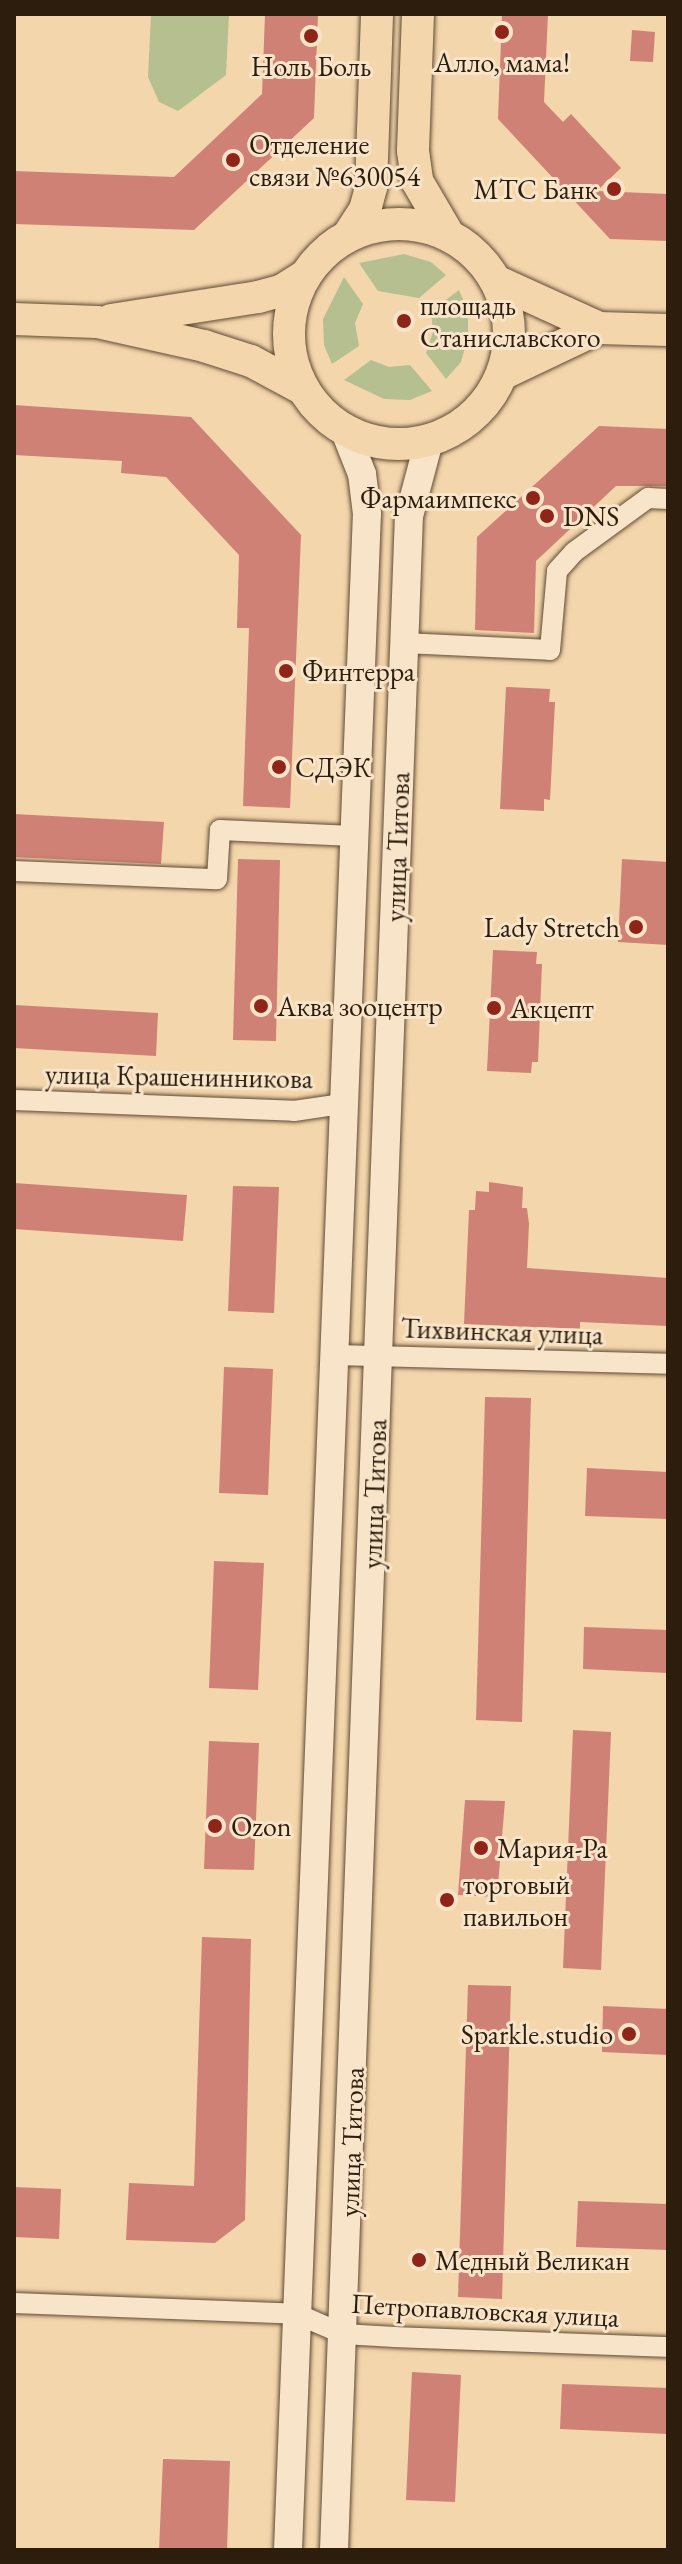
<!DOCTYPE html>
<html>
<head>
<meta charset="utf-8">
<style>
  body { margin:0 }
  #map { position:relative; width:682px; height:2564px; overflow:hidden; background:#f4d6ac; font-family:"EB Garamond",serif }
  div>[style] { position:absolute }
  .green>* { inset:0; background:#b5bf8f }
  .building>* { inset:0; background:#cf8175 }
  .roads { filter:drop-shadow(0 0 2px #5e4b35) drop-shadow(0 0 2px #5e4b35) }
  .minor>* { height:20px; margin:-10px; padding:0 10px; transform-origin:10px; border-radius:10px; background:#f8e4c9 }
  .secondary>* { height:28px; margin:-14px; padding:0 14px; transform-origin:14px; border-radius:14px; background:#f8e4c9 }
  .primary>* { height:32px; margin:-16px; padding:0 16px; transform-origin:16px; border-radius:16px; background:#f4d6ac }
  .primary>.ring { margin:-16px; padding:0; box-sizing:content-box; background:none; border:32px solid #f4d6ac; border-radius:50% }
  .dots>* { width:22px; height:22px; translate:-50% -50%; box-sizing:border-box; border:4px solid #f8e4c9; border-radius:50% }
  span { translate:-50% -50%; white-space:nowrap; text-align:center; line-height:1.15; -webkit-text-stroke:6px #f8e4c9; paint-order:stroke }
  .poi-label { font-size:28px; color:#2c1d0d }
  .left { translate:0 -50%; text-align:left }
  .right { translate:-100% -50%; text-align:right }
  .street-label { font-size:28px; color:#2c1d0d }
  .frame { position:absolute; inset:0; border:16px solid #2c1d0d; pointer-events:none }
</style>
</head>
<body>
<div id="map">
  <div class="green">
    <i style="clip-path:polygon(151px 14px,229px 14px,226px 75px,178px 111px,159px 102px,148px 77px)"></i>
    <i style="clip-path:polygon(404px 254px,431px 262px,446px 275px,419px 298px,378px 291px,359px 263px)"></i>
    <i style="clip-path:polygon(344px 277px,363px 304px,355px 323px,359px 346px,332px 364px,324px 345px,323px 319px)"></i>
    <i style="clip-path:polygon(459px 290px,468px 311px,468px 337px,461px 362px,446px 379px,426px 353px,433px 332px,431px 311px)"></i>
    <i style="clip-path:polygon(371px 360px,389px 367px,410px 365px,432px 391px,410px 400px,384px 399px,344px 380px)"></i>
  </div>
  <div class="building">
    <i style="clip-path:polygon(265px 14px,318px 14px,314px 118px,194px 230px,14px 224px,14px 171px,174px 177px,262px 94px)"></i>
    <i style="clip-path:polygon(502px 14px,548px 14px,544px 102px,563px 122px,571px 114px,621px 168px,597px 191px,668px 194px,668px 241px,610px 239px,498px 119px)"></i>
    <i style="clip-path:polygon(632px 30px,655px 32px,653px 62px,630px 61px)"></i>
    <i style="clip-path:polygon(14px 405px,191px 417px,301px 535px,290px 808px,243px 806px,249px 628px,237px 628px,239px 555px,166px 477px,121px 473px,122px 461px,14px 455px)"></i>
    <i style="clip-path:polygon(599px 426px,668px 429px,668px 486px,616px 486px,536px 561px,534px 633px,475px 630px,477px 537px)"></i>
    <i style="clip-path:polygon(506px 687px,550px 689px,549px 702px,555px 702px,550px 800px,544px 799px,544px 811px,500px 809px)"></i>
    <i style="clip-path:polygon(14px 814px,164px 822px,161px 864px,14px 857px)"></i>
    <i style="clip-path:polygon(238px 859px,280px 860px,276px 1041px,233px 1040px)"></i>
    <i style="clip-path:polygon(622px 859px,668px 862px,668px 945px,618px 942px)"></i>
    <i style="clip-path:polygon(493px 950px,537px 952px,536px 964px,542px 964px,538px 1062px,532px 1062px,531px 1073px,487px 1071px)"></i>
    <i style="clip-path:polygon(14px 1005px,158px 1013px,156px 1056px,14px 1048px)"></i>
    <i style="clip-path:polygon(489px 1182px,523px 1187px,522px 1208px,527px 1208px,529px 1224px,527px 1268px,668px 1278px,668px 1326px,580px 1322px,580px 1329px,464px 1324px,469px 1210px,475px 1210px,476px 1191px,489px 1192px)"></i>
    <i style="clip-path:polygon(14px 1183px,187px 1195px,183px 1241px,14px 1229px)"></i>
    <i style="clip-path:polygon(233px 1186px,279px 1187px,274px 1313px,228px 1311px)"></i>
    <i style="clip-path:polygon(224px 1367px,273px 1369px,268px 1495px,219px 1493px)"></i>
    <i style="clip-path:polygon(485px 1397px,531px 1398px,522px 1722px,476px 1720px)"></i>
    <i style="clip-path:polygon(587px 1468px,668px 1472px,668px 1519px,585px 1516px)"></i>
    <i style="clip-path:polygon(214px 1561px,264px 1563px,258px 1690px,209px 1688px)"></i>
    <i style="clip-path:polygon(584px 1627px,668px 1630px,668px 1673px,583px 1669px)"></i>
    <i style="clip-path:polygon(573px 1730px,611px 1732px,601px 1970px,563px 1968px)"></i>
    <i style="clip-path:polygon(209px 1741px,259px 1743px,254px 1870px,204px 1869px)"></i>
    <i style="clip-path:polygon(465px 1800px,505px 1801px,497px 1897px,458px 1895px)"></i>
    <i style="clip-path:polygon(202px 1937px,251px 1939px,245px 2220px,215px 2243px,126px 2240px,129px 2183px,194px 2186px)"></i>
    <i style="clip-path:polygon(468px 1985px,511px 1986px,502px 2299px,458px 2297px)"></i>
    <i style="clip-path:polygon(603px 2006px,668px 2009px,668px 2055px,602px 2052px)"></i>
    <i style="clip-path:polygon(14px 2187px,61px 2189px,59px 2239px,14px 2237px)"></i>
    <i style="clip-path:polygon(578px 2201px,668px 2204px,668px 2250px,576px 2247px)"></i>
    <i style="clip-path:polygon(412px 2372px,461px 2375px,455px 2502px,406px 2500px)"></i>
    <i style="clip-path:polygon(562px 2384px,668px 2388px,668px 2434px,560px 2429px)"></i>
    <i style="clip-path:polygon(163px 2459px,230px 2461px,227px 2550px,159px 2550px)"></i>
  </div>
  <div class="roads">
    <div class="minor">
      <i style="left:404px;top:643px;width:146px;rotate:2.7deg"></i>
      <i style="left:550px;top:650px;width:79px;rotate:-84.9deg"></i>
      <i style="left:557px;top:571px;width:25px;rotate:-48deg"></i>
      <i style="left:574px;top:552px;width:92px;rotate:-36.1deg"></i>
      <i style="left:648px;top:498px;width:20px;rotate:3deg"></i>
      <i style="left:14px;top:871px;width:203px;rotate:2.3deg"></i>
      <i style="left:217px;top:879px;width:49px;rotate:-86.5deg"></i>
      <i style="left:220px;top:830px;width:133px;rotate:2.6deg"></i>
      <i style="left:14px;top:1100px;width:280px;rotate:2.2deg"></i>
      <i style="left:294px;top:1111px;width:49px;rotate:-8.3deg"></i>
      <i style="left:335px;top:1355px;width:333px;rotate:1.5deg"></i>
      <i style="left:14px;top:2303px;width:283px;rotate:2.2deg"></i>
      <i style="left:297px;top:2314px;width:50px;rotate:23.5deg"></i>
      <i style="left:343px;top:2334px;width:52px;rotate:3.3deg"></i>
      <i style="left:395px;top:2337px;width:273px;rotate:2.1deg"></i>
    </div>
    <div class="secondary">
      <i style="left:288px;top:2550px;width:2038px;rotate:-87.78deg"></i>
      <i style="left:367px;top:514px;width:40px;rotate:-97.1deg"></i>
      <i style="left:362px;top:474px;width:46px;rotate:-111.6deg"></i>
      <i style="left:334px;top:2550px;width:2035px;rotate:-87.89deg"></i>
      <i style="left:409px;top:516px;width:78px;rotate:-75.1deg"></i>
    </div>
    <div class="primary">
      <i style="left:418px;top:14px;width:137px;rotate:92.1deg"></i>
      <i style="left:413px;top:151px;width:30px;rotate:82deg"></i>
      <i style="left:417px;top:181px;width:61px;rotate:59.7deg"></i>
      <i class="ring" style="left:289px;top:224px;width:188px;height:188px"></i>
      <i style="left:348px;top:236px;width:31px;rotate:-57deg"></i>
      <i style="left:365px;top:210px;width:24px;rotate:-75deg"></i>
      <i style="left:371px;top:187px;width:173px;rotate:-88deg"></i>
      <i style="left:496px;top:281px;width:113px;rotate:24.5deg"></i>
      <i style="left:599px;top:328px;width:69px;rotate:1.7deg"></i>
      <i style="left:14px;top:319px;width:83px;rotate:2.1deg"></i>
      <i style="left:97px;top:322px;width:110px;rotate:12.6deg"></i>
      <i style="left:204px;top:346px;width:49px;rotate:17.7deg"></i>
      <i style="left:251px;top:361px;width:59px;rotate:28.3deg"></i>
      <i style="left:111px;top:320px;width:149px;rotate:-8.9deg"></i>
      <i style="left:258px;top:297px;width:24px;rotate:-15deg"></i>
      <i style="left:281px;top:291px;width:28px;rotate:-32deg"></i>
      <i style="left:502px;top:374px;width:107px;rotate:-25.4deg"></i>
    </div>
  </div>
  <div class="dots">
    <i style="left:502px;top:32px;background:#8f2418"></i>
    <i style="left:311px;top:36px;background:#8f2418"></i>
    <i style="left:233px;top:160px;background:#8f2418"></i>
    <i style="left:614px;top:189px;background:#8f2418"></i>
    <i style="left:404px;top:321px;background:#8f2418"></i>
    <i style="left:533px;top:498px;background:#8f2418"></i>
    <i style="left:547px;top:516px;background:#8f2418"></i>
    <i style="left:286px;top:671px;background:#8f2418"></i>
    <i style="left:279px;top:767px;background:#8f2418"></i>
    <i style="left:636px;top:927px;background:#8f2418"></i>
    <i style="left:261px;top:1006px;background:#8f2418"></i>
    <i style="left:494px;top:1008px;background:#8f2418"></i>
    <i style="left:215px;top:1826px;background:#8f2418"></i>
    <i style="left:481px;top:1848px;background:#8f2418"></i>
    <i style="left:447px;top:1900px;background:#8f2418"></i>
    <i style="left:629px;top:2034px;background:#8f2418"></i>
    <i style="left:419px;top:2260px;background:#8f2418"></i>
  </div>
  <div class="poi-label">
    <span style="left:502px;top:62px">Алло, мама!</span>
    <span style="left:311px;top:66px">Ноль Боль</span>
    <span class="left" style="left:249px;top:160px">Отделение<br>связи №630054</span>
    <span class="right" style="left:598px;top:189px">МТС Банк</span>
    <span class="left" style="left:420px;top:321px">площадь<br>Станиславского</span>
    <span class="right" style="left:517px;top:498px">Фармаимпекс</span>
    <span class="left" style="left:563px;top:516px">DNS</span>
    <span class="left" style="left:302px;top:671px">Финтерра</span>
    <span class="left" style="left:295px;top:767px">СДЭК</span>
    <span class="right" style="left:620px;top:927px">Lady Stretch</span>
    <span class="left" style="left:277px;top:1006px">Аква зооцентр</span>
    <span class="left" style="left:510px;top:1008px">Акцепт</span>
    <span class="left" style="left:231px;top:1826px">Ozon</span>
    <span class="left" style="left:497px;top:1848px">Мария-Ра</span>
    <span class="left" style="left:463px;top:1900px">торговый<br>павильон</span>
    <span class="right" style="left:613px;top:2034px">Sparkle.studio</span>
    <span class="left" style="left:435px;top:2260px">Медный Великан</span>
  </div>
  <div class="street-label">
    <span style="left:397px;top:847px;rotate:-88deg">улица Титова</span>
    <span style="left:179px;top:1076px;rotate:1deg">улица Крашенинникова</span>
    <span style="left:502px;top:1331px;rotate:2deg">Тихвинская улица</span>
    <span style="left:374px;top:1494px;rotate:-88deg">улица Титова</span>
    <span style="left:351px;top:2142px;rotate:-88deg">улица Титова</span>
    <span style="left:485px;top:2310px;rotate:3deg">Петропавловская улица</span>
  </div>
  <div class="frame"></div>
</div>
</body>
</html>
